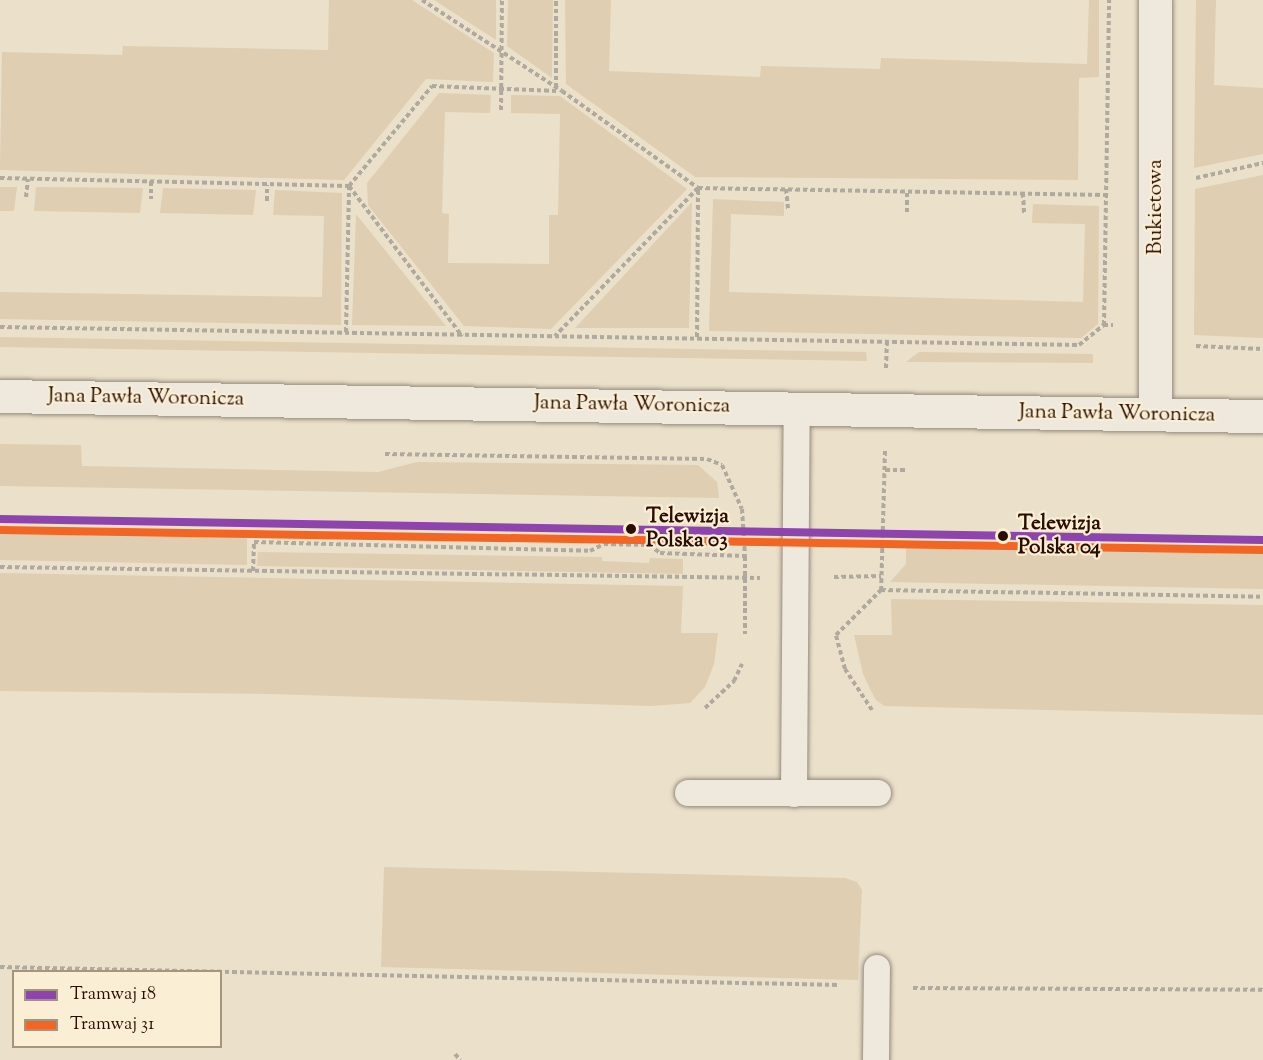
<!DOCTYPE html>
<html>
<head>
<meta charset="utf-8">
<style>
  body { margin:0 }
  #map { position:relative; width:1263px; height:1060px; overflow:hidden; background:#ebe0ca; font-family:"Sorts Mill Goudy",serif }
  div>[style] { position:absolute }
  .green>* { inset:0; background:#dfceb1 }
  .path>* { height:4px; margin-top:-2px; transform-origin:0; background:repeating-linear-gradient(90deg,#b0a99d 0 4.5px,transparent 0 7.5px) }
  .roads { filter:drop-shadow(0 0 2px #958b7d) drop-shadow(0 0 2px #958b7d) }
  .lane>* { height:26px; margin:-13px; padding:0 13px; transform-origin:13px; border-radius:13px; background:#eee8dd }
  .street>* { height:33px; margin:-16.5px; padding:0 16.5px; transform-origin:16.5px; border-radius:16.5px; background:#eee8dd }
  .secondary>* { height:33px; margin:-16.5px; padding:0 16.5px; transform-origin:16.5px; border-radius:16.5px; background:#eee8dd }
  .tram-1>* { height:8px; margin:-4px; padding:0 4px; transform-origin:4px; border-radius:4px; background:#8e44ad }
  .tram-2>* { height:8px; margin:-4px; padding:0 4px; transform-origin:4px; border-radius:4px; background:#f26522 }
  .dots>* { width:16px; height:16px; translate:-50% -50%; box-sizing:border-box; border:3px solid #faeed4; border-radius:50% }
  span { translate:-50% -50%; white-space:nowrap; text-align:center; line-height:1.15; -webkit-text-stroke:4.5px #faeed4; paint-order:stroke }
  .street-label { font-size:21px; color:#290d00 }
  .stop-label { font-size:21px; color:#290d00; font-weight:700 }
  .left { translate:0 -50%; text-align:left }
  .legend { position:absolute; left:12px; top:970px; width:210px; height:78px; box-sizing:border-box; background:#faeed4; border:2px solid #a6947f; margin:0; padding:8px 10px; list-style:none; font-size:18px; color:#290d00 }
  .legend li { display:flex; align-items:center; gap:12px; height:30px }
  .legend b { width:30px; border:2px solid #a6947f }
</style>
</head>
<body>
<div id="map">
  <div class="green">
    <i style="clip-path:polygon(329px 0,412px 0,494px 53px,493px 82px,426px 79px,344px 180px,0 170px,2px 52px,122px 55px,123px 46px,328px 50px)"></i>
    <i style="clip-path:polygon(434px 0,496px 0,496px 40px)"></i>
    <i style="clip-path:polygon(508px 0,553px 0,552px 78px,507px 46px)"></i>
    <i style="clip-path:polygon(565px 0,611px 0,609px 71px,760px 77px,761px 66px,880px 69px,881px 58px,1087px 64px,1089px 0,1099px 0,1099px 77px,1079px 78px,1078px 180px,695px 177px,566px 84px)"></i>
    <i style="clip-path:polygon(1196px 0,1216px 0,1214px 85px,1263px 88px,1263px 154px,1194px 168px)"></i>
    <i style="clip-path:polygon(439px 93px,491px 95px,490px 113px,445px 112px,442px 213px,449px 214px,448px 263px,549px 264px,549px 215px,558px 215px,560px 114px,511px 113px,511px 95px,560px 96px,687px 189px,551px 329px,464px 326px,368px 205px,367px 183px)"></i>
    <i style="clip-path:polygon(1263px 175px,1263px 338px,1194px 335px,1195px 189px)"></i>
    <i style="clip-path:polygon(0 187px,17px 187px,14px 211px,0 211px)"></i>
    <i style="clip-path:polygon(36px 187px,143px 188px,140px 213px,34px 211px)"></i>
    <i style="clip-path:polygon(163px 188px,256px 190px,253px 215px,160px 213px)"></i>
    <i style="clip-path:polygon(275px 190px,342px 193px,341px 325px,0 319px,0 292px,322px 297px,324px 216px,273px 215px)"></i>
    <i style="clip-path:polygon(713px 199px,784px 202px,784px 216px,731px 214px,729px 292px,1083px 302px,1085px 224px,1032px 223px,1033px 204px,1099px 206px,1098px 324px,1081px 338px,709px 331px)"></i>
    <i style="clip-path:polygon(692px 202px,689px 328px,575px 328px)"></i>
    <i style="clip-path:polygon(356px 214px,446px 326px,352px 325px)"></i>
    <i style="clip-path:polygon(0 337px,866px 352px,867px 361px,0 347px)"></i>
    <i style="clip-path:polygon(919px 352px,1093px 354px,1093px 363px,906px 362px)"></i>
    <i style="clip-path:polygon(0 444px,81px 445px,82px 466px,378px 472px,417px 462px,698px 465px,717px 482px,719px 498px,0 486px)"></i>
    <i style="clip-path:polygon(0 529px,247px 534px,247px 565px,0 560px)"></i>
    <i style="clip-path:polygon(906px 544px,1263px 551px,1263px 589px,890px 582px,906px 564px)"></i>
    <i style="clip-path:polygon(258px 552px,602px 557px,602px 561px,649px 563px,650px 558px,683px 559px,683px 574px,257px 566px)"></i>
    <i style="clip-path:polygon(0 573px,683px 586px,681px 633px,718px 633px,714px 664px,705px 687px,690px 703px,651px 706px,270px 694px,0 691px)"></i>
    <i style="clip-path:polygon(891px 599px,1263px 605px,1263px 715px,884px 706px,875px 699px,863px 674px,854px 635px,892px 635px)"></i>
    <i style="clip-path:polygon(384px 867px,845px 878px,857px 882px,862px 890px,858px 980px,381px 967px)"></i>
  </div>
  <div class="path">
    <i style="left:422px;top:0;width:167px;rotate:33deg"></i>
    <i style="left:562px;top:91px;width:167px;rotate:35.5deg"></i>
    <i style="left:698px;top:188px;width:206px;rotate:134deg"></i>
    <i style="left:556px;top:88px;width:88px;rotate:-90deg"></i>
    <i style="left:501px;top:110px;width:110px;rotate:-89.5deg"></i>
    <i style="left:0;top:178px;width:349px;rotate:1.3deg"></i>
    <i style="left:349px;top:186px;width:188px;rotate:53deg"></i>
    <i style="left:1196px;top:178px;width:69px;rotate:-12.6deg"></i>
    <i style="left:151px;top:181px;width:18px;rotate:90deg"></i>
    <i style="left:786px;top:189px;width:20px;rotate:84deg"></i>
    <i style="left:1023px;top:193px;width:22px;rotate:87deg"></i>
    <i style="left:26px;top:197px;width:18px;rotate:-84deg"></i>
    <i style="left:267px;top:201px;width:16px;rotate:-90deg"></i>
    <i style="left:907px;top:212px;width:21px;rotate:-90deg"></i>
    <i style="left:1104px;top:325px;width:325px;rotate:-89.1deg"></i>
    <i style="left:0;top:327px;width:1079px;rotate:0.96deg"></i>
    <i style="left:1079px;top:345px;width:32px;rotate:-39deg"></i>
    <i style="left:1104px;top:325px;width:9px"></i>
    <i style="left:346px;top:332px;width:146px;rotate:-88.8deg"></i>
    <i style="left:349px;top:186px;width:130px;rotate:-50.3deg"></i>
    <i style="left:432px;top:86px;width:125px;rotate:2.3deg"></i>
    <i style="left:697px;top:337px;width:149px;rotate:-89.6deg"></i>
    <i style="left:698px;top:188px;width:408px;rotate:1deg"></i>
    <i style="left:1196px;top:346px;width:67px;rotate:2.6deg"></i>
    <i style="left:886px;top:368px;width:29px;rotate:-88deg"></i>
    <i style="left:885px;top:451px;width:139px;rotate:91.6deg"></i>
    <i style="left:881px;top:590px;width:382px;rotate:1deg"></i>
    <i style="left:385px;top:454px;width:322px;rotate:0.9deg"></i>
    <i style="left:707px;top:459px;width:16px;rotate:22deg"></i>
    <i style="left:722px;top:465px;width:48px;rotate:65.6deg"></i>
    <i style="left:742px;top:509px;width:47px;rotate:86.3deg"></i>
    <i style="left:885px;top:470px;width:22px"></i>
    <i style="left:0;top:567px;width:760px;rotate:0.83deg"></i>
    <i style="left:253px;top:571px;width:29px;rotate:-88deg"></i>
    <i style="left:254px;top:542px;width:336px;rotate:1.5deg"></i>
    <i style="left:590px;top:551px;width:16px;rotate:-27deg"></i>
    <i style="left:604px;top:544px;width:45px;rotate:1.3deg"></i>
    <i style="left:649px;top:545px;width:14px;rotate:36deg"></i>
    <i style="left:660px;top:553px;width:85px;rotate:2deg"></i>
    <i style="left:745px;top:556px;width:78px;rotate:90deg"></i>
    <i style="left:834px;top:577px;width:47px;rotate:-1.2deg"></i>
    <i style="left:705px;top:708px;width:40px;rotate:-43deg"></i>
    <i style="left:734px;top:681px;width:19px;rotate:-65deg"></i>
    <i style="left:872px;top:710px;width:49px;rotate:-123.4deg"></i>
    <i style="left:845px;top:669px;width:35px;rotate:-105deg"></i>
    <i style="left:836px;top:635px;width:64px;rotate:-45deg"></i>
    <i style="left:0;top:967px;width:839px;rotate:1.23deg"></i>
    <i style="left:913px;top:988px;width:350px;rotate:0.3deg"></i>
    <i style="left:455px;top:1054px;width:8px;rotate:50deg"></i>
  </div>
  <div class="roads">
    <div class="lane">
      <i style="left:688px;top:793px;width:190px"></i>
      <i style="left:794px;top:794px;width:386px;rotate:-89.6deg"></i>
      <i style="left:876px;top:1060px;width:92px;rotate:-89.4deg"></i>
    </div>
    <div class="street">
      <i style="left:1155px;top:414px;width:414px;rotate:-90deg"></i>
    </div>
    <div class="secondary">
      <i style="left:0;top:396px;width:1263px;rotate:0.91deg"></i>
    </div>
  </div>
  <div class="tram-1">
    <i style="left:0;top:519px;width:1263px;rotate:0.95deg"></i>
  </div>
  <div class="tram-2">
    <i style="left:0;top:530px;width:1263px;rotate:0.91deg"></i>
  </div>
  <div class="dots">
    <i style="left:631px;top:529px;background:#290d00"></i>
    <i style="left:1003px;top:536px;background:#290d00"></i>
  </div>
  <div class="street-label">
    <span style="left:1156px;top:207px;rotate:-90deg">Bukietowa</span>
    <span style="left:146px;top:398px;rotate:1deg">Jana Pawła Woronicza</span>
    <span style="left:632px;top:405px;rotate:1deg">Jana Pawła Woronicza</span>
    <span style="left:1117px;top:414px;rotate:1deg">Jana Pawła Woronicza</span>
  </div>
  <div class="stop-label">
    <span class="left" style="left:646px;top:529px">Telewizja<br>Polska 03</span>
    <span class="left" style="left:1018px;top:536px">Telewizja<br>Polska 04</span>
  </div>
  <ul class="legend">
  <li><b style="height:8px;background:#8e44ad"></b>Tramwaj 18</li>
  <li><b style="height:8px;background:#f26522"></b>Tramwaj 31</li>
  </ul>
</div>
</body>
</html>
